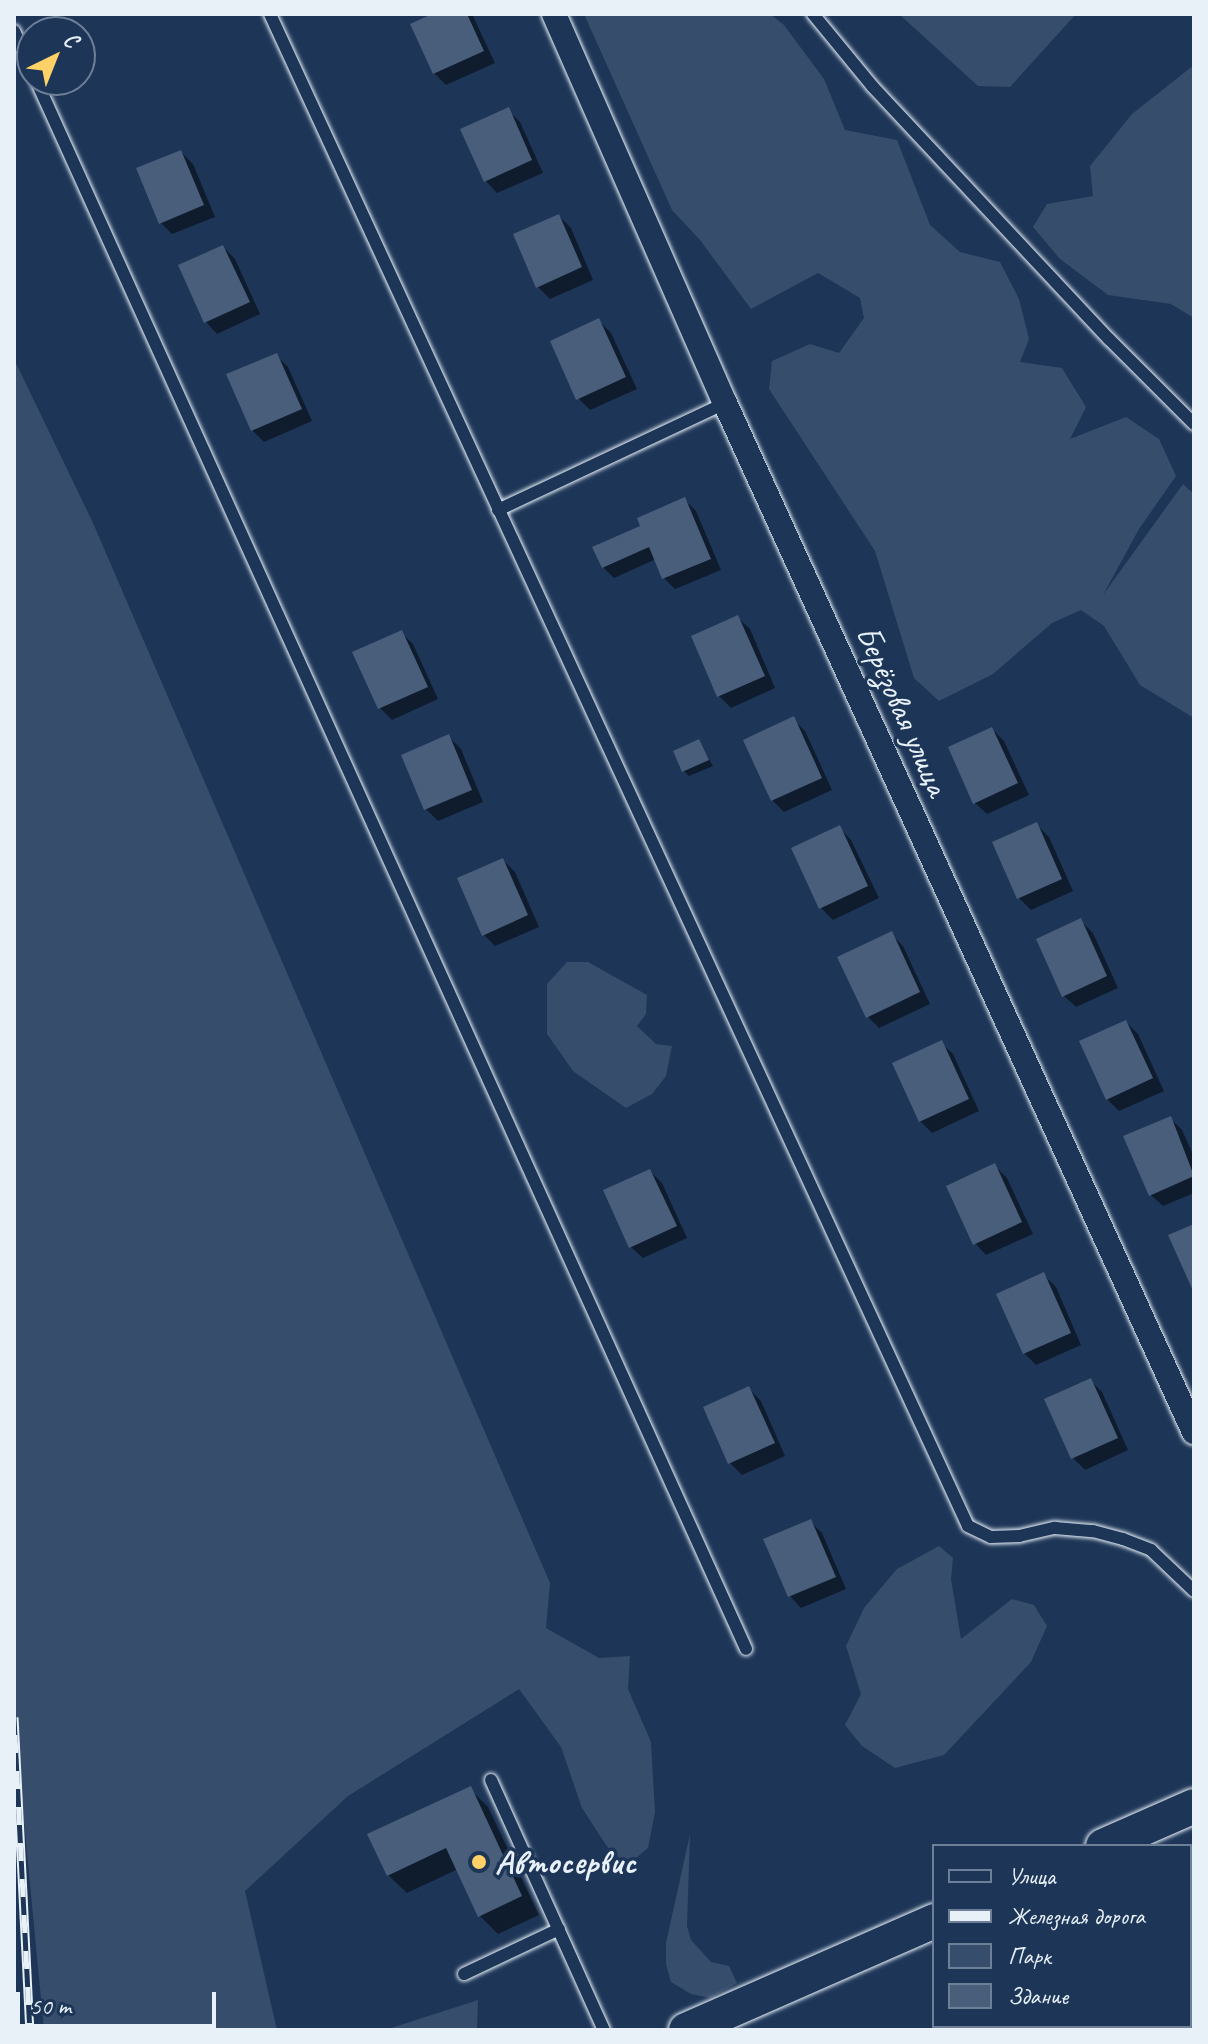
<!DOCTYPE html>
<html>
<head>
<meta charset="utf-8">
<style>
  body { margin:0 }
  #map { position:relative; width:1208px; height:2044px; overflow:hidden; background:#1d3557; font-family:Caveat,sans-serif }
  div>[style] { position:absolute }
  .green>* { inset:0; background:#374d6c }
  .shadow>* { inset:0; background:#0007 }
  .building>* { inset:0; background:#495e7a }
  .roads { filter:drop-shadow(0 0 2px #e8f1f8) drop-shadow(0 0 2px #e8f1f8) }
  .lane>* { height:12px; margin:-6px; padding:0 6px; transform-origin:6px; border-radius:6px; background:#1d3557 }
  .street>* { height:24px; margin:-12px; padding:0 12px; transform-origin:12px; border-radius:12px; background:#1d3557 }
  .secondary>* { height:34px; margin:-17px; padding:0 17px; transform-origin:17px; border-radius:17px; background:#1d3557 }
  .rail>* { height:9px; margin-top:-4.5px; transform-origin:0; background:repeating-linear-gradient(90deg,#1d3557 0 18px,#e8f1f8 0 36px); box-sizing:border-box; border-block:2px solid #e8f1f8 }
  .dots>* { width:22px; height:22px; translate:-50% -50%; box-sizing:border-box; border:4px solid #1d3557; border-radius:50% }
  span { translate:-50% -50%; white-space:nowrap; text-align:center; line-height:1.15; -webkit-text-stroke:7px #1d3557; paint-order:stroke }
  .street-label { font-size:34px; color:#e8f1f8 }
  .poi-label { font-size:34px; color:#e8f1f8; font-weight:700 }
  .left { translate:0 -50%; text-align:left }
  .frame { position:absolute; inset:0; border:16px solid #e8f1f8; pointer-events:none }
  .legend { position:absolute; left:932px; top:1844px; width:260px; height:184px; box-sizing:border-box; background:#1d3557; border:2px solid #6e8097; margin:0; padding:10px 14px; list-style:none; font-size:24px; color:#e8f1f8 }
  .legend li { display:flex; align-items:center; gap:16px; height:40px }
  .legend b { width:40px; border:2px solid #6e8097 }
  .north { position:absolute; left:16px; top:16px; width:80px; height:80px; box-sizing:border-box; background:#1d3557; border:2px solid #6e8097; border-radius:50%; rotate:43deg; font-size:22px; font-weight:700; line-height:32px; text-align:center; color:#e8f1f8 }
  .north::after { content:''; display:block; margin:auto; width:28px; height:36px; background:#ffd166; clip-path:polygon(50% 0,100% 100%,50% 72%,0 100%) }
  .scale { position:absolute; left:16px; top:1992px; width:200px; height:36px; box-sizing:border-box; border:4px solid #e8f1f8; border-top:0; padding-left:10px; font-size:24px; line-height:28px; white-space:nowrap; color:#e8f1f8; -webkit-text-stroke:6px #1d3557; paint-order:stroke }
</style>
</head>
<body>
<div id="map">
  <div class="green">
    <i style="clip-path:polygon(584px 14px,770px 14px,784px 25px,824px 79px,845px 130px,897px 140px,930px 225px,960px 252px,1000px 262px,1019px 299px,1029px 339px,1020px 362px,1062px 368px,1086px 407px,1070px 439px,1126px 417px,1159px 439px,1176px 476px,1139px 529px,1103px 595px,1183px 484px,1194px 494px,1194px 718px,1140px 685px,1104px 626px,1081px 610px,1052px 623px,993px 674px,939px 701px,914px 678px,875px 551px,769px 389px,772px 361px,810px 344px,839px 353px,864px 318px,860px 298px,818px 273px,751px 309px,700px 240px,672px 210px)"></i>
    <i style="clip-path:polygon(899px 14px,1076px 14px,1010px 87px,978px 86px)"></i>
    <i style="clip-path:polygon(1194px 65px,1194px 318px,1171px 304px,1108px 295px,1060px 259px,1033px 227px,1047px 204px,1093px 196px,1090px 166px,1132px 114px)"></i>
    <i style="clip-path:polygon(14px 359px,93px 523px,550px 1583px,546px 1628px,599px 1658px,630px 1656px,628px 1689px,651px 1742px,655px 1812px,648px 1848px,636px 1858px,620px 1860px,606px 1845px,582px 1808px,561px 1747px,519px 1689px,348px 1796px,245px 1891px,277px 2030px,44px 2030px,14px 1717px)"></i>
    <i style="clip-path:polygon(567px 962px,588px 962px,647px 995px,646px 1014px,637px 1026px,656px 1044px,672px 1046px,666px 1076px,652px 1094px,626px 1108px,573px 1071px,547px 1034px,547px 984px)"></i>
    <i style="clip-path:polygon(939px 1546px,953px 1558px,951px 1579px,961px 1639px,1012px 1599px,1034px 1605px,1047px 1626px,1031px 1662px,944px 1755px,895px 1768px,862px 1746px,845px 1725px,861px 1694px,846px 1646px,864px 1608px,897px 1569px)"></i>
    <i style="clip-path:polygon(690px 1834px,687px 1926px,691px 1940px,711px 1962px,729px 1966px,737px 1983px,710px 1998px,691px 1994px,671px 1982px,666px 1964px,666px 1943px)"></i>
    <i style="clip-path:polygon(478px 2000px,477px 2030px,385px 2030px)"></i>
  </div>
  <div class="shadow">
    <i style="clip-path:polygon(437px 14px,472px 14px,495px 63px,446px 85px,434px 73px)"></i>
    <i style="clip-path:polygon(508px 110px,520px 122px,543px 173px,497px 193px,486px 181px)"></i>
    <i style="clip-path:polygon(181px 152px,193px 164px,215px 217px,172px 234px,161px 223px)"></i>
    <i style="clip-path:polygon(559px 216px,571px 228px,593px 280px,550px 299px,538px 287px)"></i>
    <i style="clip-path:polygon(223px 247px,235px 259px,260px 314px,217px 334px,206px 322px)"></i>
    <i style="clip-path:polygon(599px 321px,611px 333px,637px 389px,590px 410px,578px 398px)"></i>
    <i style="clip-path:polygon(276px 355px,288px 367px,312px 421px,264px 442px,252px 430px)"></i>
    <i style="clip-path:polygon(685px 500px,696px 511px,721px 570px,675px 589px,664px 578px,656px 559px,614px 578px,603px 567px,643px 527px)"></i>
    <i style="clip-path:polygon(738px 618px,750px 629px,775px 688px,731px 708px,719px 696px)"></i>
    <i style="clip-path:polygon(401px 632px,413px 644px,438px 699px,392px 720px,380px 708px)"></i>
    <i style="clip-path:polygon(793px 719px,805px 731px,832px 790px,784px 812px,772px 800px)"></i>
    <i style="clip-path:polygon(992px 729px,1004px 741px,1029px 795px,987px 814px,975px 803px)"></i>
    <i style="clip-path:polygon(449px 737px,461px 749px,483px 802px,438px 821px,426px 809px)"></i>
    <i style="clip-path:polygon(699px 742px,713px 766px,689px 776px,684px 771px)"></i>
    <i style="clip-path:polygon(1037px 825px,1049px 837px,1073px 891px,1031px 910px,1019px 898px)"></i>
    <i style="clip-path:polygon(840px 828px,851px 840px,879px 898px,833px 920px,821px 908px)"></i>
    <i style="clip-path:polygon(503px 860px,515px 872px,539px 927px,495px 946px,483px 934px)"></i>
    <i style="clip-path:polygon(1081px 921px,1093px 933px,1118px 988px,1076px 1007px,1064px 996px)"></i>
    <i style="clip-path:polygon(891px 934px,903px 946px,930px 1004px,879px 1028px,867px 1016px)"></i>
    <i style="clip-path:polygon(1126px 1022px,1138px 1034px,1164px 1091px,1119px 1111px,1107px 1099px)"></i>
    <i style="clip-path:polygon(941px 1043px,953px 1054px,979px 1111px,932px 1133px,920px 1121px)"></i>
    <i style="clip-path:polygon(1170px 1118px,1182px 1130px,1194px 1157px,1194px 1193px,1163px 1206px,1151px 1195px)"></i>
    <i style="clip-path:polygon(995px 1166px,1007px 1178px,1033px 1234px,986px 1255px,975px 1243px)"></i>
    <i style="clip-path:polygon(650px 1171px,662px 1183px,687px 1238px,643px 1258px,631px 1247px)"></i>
    <i style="clip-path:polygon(1044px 1275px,1056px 1287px,1081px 1345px,1036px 1365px,1024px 1353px)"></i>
    <i style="clip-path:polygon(1090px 1380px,1102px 1392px,1128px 1450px,1085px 1470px,1073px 1458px,1047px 1400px)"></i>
    <i style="clip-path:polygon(749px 1389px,761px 1401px,785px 1456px,742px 1475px,730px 1463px)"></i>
    <i style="clip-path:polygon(810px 1521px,822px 1533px,846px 1589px,801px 1608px,790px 1596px)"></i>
    <i style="clip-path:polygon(470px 1789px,488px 1807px,539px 1915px,498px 1934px,480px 1916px,458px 1869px,407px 1893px,388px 1875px)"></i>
    <i style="clip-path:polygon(1194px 1875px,1194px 1980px,1190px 1982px,1190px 1877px)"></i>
    <i style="clip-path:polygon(1194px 2017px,1194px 2030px,1187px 2030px,1185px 2026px,1190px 2026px,1190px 2019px)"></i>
    <i style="clip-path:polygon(951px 2026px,1019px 2026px,1021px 2030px,953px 2030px)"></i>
    <i style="clip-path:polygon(1114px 2026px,1167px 2026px,1159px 2030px,1118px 2030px)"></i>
  </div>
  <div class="building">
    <i style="clip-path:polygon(432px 14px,467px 14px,484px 51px,433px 74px,410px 24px)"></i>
    <i style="clip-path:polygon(509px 107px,532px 160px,484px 182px,460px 129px)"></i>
    <i style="clip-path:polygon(181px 150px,204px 205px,159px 224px,136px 168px)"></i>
    <i style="clip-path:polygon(559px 214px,582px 267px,536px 288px,513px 234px)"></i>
    <i style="clip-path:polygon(223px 245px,250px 302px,204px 323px,178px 265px)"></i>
    <i style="clip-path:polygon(599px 318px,626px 377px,576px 400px,550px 341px)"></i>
    <i style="clip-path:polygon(277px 353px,302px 409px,251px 431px,226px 374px)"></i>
    <i style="clip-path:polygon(685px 497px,711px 559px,662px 579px,649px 547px,602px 568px,592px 547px,640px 526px,637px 518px)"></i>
    <i style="clip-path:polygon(738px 615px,765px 676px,717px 697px,691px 636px)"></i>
    <i style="clip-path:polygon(402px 630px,428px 687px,378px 709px,352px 652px)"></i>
    <i style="clip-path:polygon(794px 716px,822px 778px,771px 801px,743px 740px)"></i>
    <i style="clip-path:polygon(992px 727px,1018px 783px,973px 804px,948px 747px)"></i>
    <i style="clip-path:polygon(449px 734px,472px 790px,424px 810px,401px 755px)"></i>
    <i style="clip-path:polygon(699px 739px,709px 760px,682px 772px,673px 751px)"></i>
    <i style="clip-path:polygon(1037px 822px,1062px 879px,1017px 899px,992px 842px)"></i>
    <i style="clip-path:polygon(840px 825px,868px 886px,819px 909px,791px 848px)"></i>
    <i style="clip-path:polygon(503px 858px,528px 915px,482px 936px,457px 878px)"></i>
    <i style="clip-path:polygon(1081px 918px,1107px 976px,1062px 997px,1036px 939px)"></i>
    <i style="clip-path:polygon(892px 931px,920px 992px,866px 1018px,837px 957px)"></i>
    <i style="clip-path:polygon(1126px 1020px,1153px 1078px,1106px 1100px,1079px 1041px)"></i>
    <i style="clip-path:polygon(942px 1040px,969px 1099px,919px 1122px,892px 1063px)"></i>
    <i style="clip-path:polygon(1171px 1116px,1194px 1176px,1149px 1196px,1123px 1136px)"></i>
    <i style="clip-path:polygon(995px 1163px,1022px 1222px,973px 1245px,946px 1186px)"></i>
    <i style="clip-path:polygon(650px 1169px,677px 1226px,629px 1248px,603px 1190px)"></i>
    <i style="clip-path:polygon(1194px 1224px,1194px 1293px,1168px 1235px)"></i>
    <i style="clip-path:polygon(1044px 1272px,1071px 1333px,1023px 1354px,996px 1294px)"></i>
    <i style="clip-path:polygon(1091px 1378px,1118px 1438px,1071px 1459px,1044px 1399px)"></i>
    <i style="clip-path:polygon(749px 1386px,775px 1443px,728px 1464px,703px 1407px)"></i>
    <i style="clip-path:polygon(811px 1519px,836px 1577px,788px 1597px,763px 1539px)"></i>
    <i style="clip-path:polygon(471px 1786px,522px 1896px,478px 1917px,446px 1848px,387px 1876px,367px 1834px)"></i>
  </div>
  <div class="roads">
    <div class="lane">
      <i style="left:270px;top:14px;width:1665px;rotate:65.22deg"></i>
      <i style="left:968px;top:1526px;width:25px;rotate:26deg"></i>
      <i style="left:991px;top:1537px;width:28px;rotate:-2deg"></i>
      <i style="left:1019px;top:1536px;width:37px;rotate:-13deg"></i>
      <i style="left:1055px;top:1528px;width:38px;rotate:5deg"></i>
      <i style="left:1093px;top:1531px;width:31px;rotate:15deg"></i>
      <i style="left:1123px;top:1539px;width:30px;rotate:21deg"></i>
      <i style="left:1151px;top:1550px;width:59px;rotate:43.6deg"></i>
      <i style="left:813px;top:14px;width:94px;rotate:50.6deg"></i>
      <i style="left:873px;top:87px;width:345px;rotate:46.9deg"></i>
      <i style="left:1109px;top:339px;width:120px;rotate:45deg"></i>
      <i style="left:14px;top:31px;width:44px;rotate:65.8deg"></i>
      <i style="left:36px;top:80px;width:1722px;rotate:65.65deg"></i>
      <i style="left:498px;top:510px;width:251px;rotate:-25.2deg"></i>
      <i style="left:491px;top:1780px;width:274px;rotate:65.7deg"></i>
      <i style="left:1190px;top:1956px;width:4px;rotate:-27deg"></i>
      <i style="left:464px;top:1974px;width:105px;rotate:-25.3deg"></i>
      <i style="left:1045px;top:2026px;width:4px;rotate:63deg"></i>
      <i style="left:1123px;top:2030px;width:10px;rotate:-24deg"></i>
    </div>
    <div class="street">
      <i style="left:554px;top:14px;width:425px;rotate:66.3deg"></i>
      <i style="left:725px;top:403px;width:1131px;rotate:65.5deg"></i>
    </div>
    <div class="secondary">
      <i style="left:1103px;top:1846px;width:99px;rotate:-23.7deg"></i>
      <i style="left:686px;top:2030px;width:271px;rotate:-23.7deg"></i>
    </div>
  </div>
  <div class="rail">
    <i style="left:14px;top:1717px;width:313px;rotate:87.1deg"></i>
  </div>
  <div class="dots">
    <i style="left:479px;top:1862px;background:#ffd166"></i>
  </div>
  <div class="street-label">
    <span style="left:903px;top:710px;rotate:66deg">Берёзовая улица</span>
  </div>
  <div class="poi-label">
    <span class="left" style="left:495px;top:1862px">Автосервис</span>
  </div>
  <div class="frame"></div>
  <ul class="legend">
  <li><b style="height:10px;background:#1d3557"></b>Улица</li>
  <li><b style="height:10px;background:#e8f1f8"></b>Железная дорога</li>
  <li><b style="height:22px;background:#374d6c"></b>Парк</li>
  <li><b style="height:22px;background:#495e7a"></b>Здание</li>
  </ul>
  <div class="north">С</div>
  <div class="scale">50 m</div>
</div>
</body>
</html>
